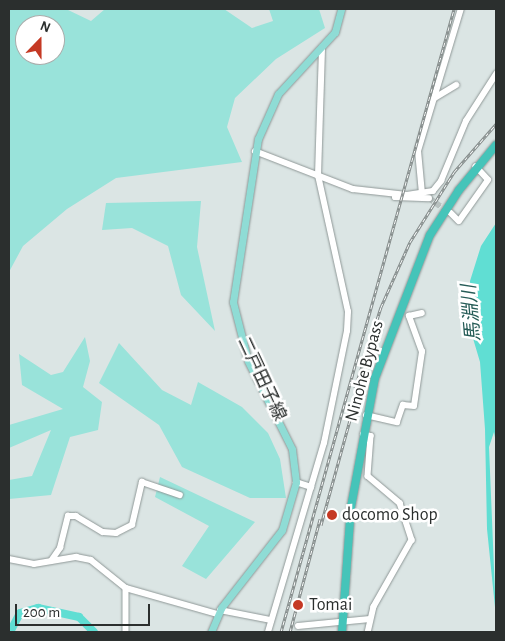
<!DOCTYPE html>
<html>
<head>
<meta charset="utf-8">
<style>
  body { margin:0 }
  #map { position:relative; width:505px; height:641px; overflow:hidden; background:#dbe5e4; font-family:"Alegreya Sans","Noto Sans JP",sans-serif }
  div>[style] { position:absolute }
  .green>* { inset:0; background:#99e3da }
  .water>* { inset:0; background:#60ded3 }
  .river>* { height:8px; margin:-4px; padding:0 4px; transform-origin:4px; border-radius:4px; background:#60ded3 }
  .minor-tunnel>* { height:5.5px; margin-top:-2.75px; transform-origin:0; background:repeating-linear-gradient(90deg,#b8c1c0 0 5.5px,transparent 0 8.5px) }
  .roads { filter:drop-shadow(0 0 1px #8f9897) drop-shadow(0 0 1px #8f9897) }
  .minor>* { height:5.5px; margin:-2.75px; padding:0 2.75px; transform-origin:2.75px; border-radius:2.75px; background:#fff }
  .major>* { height:7px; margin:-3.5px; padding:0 3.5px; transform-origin:3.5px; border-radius:3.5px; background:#8fdcd5 }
  .highway>* { height:8px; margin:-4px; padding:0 4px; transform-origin:4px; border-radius:4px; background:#45c4b9 }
  .rail>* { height:3px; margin-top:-1.5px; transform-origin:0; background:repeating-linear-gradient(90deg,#fff 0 4px,#848b8a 0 8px); box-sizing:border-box; border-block:1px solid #848b8a }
  .dots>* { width:14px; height:14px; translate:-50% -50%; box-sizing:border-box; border:2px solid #fff; border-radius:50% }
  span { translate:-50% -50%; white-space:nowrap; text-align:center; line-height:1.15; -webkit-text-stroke:5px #fff; paint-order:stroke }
  .street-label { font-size:18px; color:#2b2f2e }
  .poi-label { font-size:18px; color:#2b2f2e }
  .left { translate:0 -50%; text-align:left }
  .water-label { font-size:19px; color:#265c57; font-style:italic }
  .frame { position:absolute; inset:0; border:10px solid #2b2f2e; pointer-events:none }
  .north { position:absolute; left:15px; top:15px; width:50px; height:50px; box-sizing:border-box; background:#fff; border:1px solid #aaacab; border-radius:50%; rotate:22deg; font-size:14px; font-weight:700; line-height:20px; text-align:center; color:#2b2f2e }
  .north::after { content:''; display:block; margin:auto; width:18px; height:22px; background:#c53924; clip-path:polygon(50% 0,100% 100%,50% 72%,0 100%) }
  .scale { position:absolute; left:15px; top:604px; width:135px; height:22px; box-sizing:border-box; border:2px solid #2b2f2e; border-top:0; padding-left:6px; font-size:15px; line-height:18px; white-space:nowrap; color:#2b2f2e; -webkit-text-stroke:4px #fff; paint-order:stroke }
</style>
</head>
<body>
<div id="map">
  <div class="green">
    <i style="clip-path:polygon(evenodd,9px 9px,66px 9px,91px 21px,105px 9px,224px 9px,252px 28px,273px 21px,269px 9px,319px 9px,325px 28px,276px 59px,235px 98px,227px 127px,242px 162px,116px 178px,67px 209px,23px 246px,9px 272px,9px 9px,25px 25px,55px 25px,55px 55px,25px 55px,25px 25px)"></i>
    <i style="clip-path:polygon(201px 201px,197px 247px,215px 331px,181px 295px,168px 246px,132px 228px,102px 230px,106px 203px)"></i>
    <i style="clip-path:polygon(85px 337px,90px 361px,83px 387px,102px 402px,98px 430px,70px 437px,51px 495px,9px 499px,9px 480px,32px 476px,51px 430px,9px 448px,9px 425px,63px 409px,22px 385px,19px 354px,51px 375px,63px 372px)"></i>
    <i style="clip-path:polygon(119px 343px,162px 390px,191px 405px,198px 382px,242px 407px,268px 433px,280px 459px,286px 498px,250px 498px,182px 467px,159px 425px,99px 383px)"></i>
    <i style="clip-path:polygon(160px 477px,255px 522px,206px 579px,182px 566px,209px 526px,155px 497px)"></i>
  </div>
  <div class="water">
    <i style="clip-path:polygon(496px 223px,496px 443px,494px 432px,489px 447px,496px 617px,487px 529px,485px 429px,480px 362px,472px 335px,470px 281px,481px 246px)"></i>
  </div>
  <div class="river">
    <i style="left:10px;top:632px;width:21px;rotate:-62deg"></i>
    <i style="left:20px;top:613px;width:19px;rotate:-16deg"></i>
    <i style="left:38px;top:608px;width:42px;rotate:12.4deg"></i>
    <i style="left:79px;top:617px;width:21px;rotate:45deg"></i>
  </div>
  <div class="minor-tunnel">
    <i style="left:429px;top:198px;width:24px;rotate:36deg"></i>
  </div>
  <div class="roads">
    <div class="minor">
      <i style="left:433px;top:99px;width:27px;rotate:-31deg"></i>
      <i style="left:255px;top:151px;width:105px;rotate:21.2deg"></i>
      <i style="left:353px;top:189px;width:54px;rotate:6.3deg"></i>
      <i style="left:407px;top:195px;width:26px;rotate:-9deg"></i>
      <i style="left:433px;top:191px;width:13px;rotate:-51deg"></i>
      <i style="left:441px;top:181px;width:65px;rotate:-67.4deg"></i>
      <i style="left:466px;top:121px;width:56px;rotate:-57.4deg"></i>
      <i style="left:422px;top:194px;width:43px;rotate:-95.3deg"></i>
      <i style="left:418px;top:151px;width:148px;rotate:-73.2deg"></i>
      <i style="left:395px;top:197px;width:34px;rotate:2deg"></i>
      <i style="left:451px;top:213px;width:11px;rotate:45deg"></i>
      <i style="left:459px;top:221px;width:50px;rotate:-54.7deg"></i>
      <i style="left:488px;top:180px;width:18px;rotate:-133deg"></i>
      <i style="left:366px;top:415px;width:32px;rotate:13deg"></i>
      <i style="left:397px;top:422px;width:18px;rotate:-71deg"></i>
      <i style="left:403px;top:405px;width:11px;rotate:5deg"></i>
      <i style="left:414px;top:406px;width:55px;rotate:-81.6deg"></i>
      <i style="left:422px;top:352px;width:38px;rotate:-110deg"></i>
      <i style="left:409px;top:316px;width:13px;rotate:-13deg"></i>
      <i style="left:363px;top:434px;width:8px;rotate:14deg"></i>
      <i style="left:371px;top:436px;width:40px;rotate:94.3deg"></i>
      <i style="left:368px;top:476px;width:42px;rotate:40.2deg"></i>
      <i style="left:400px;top:503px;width:39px;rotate:72deg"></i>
      <i style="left:412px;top:540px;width:77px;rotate:119.6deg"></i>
      <i style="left:374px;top:607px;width:26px;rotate:103deg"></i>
      <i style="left:296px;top:482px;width:16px;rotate:18deg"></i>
      <i style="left:9px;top:559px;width:25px;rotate:11deg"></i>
      <i style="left:34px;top:564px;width:43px;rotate:-9.5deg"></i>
      <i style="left:76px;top:557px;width:15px;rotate:11deg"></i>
      <i style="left:91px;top:560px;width:45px;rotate:38.7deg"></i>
      <i style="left:126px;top:588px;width:96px;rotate:15.8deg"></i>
      <i style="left:51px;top:561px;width:16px;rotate:-55deg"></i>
      <i style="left:60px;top:548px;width:33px;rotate:-76deg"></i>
      <i style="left:68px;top:516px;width:8px"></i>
      <i style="left:76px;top:516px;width:31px;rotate:31deg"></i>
      <i style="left:103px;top:532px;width:13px;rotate:4deg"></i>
      <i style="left:116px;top:533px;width:18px;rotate:-27deg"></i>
      <i style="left:132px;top:525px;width:44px;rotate:-76.9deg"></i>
      <i style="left:142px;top:482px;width:40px;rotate:18.9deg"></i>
      <i style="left:126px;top:588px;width:44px;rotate:90deg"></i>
      <i style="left:220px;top:610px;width:52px;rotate:11.1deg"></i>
      <i style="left:298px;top:626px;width:72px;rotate:-5.6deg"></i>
      <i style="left:268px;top:632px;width:197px;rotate:-73.5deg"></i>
      <i style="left:324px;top:443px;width:114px;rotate:-78.4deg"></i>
      <i style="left:347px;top:331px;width:19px;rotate:-87deg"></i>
      <i style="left:348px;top:312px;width:139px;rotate:-102.4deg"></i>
      <i style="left:318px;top:176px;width:128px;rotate:-88.2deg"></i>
    </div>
    <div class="major">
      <i style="left:211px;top:632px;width:26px;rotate:-67deg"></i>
      <i style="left:221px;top:608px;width:99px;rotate:-52deg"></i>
      <i style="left:282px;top:530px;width:50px;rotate:-73.7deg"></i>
      <i style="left:296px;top:482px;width:33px;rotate:-97deg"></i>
      <i style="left:292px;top:449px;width:98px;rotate:-116.6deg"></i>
      <i style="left:248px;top:361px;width:61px;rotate:-104.3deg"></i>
      <i style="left:233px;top:302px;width:165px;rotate:-81.3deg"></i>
      <i style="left:258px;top:139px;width:49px;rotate:-66deg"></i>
      <i style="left:278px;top:94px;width:84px;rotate:-47.4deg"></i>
      <i style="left:335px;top:32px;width:24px;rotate:-75deg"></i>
    </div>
    <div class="highway">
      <i style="left:342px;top:632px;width:125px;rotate:-85.9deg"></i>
      <i style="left:351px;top:507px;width:131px;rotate:-79.5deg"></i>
      <i style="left:375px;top:378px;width:153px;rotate:-69deg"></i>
      <i style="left:430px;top:235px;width:54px;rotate:-57.2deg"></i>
      <i style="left:459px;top:190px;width:58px;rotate:-50.6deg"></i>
    </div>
  </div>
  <div class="rail">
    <i style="left:355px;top:388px;width:85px;rotate:-72.2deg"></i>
    <i style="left:381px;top:307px;width:71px;rotate:-66deg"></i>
    <i style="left:410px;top:242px;width:83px;rotate:-57.8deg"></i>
    <i style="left:454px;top:172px;width:64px;rotate:-48.8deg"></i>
    <i style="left:321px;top:525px;width:147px;rotate:-74.6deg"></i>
    <i style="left:281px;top:632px;width:647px;rotate:-74.48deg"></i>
    <i style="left:290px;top:632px;width:117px;rotate:-75.1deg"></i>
  </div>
  <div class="dots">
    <i style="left:332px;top:515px;background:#c53924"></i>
    <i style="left:298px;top:605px;background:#c53924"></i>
  </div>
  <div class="street-label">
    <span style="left:365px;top:371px;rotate:-75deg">Ninohe Bypass</span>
    <span style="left:261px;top:379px;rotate:65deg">二戸田子線</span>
  </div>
  <div class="poi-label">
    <span class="left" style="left:342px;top:515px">docomo Shop</span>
    <span class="left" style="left:309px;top:605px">Tomai</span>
  </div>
  <div class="water-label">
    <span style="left:472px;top:313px;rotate:-95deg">馬淵川</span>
  </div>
  <div class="frame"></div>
  <div class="north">N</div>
  <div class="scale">200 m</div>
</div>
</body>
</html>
